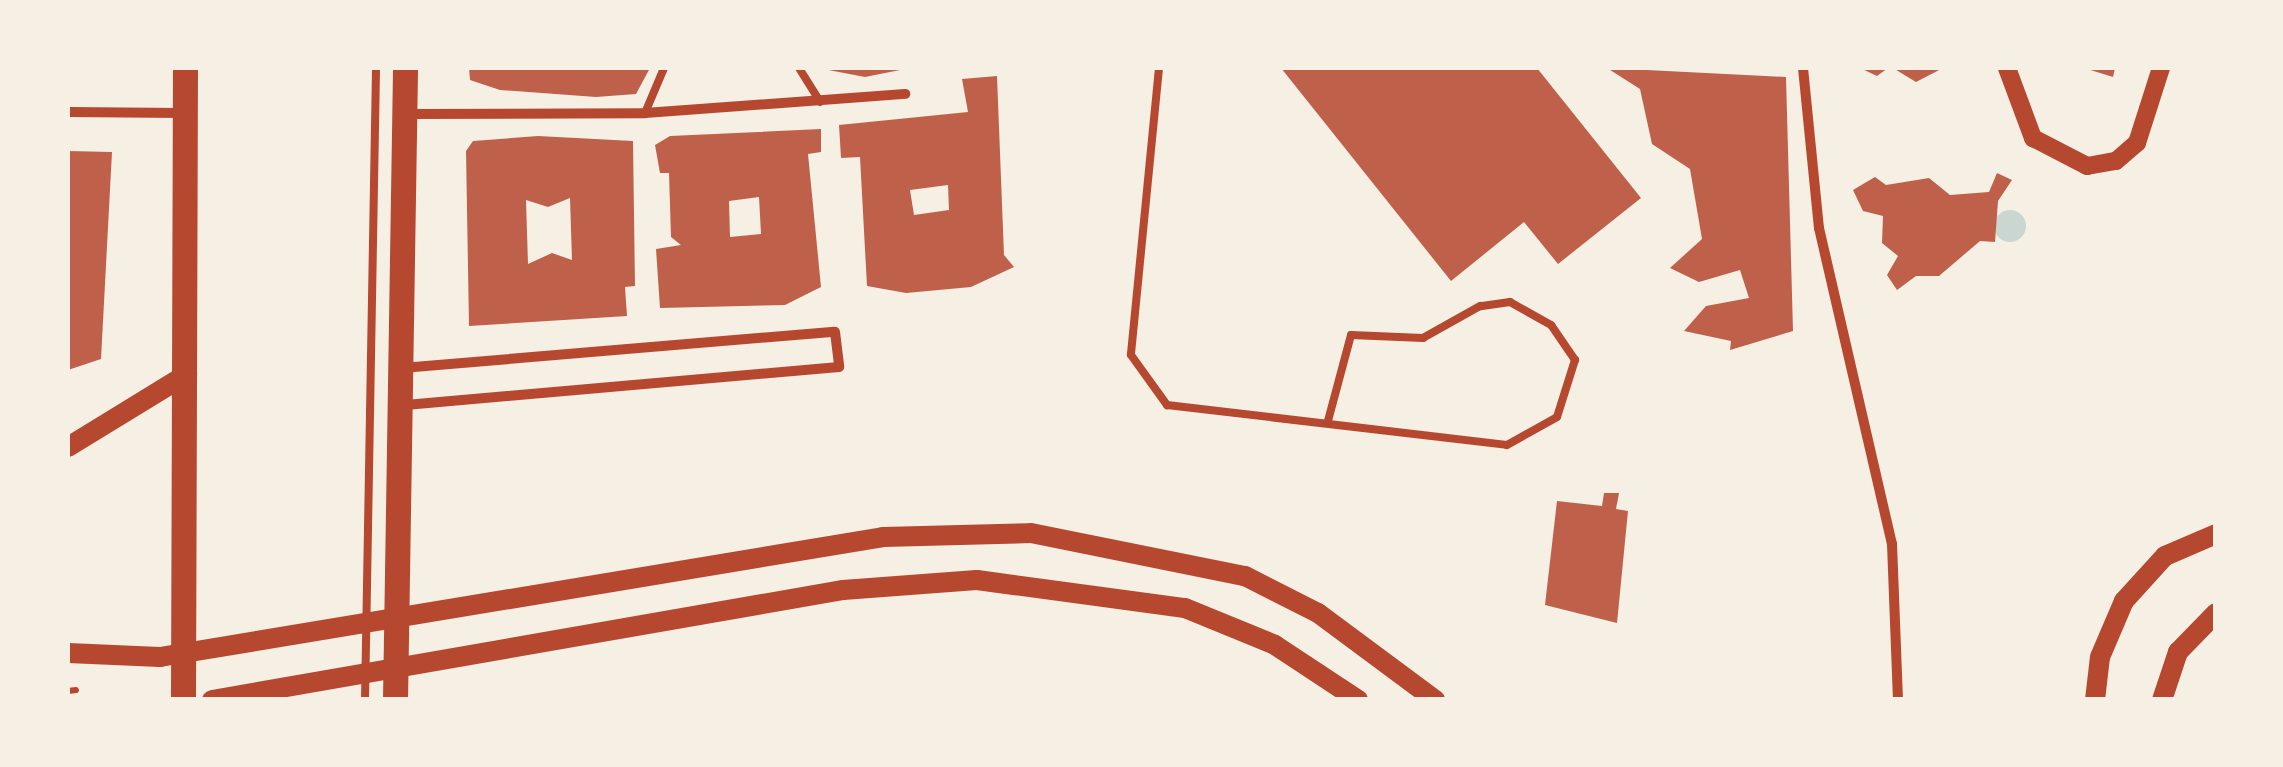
<!DOCTYPE html>
<html>
<head>
<meta charset="utf-8">
<style>
  body { margin:0 }
  #map { position:relative; width:2283px; height:767px; overflow:hidden; background:#f6efe4; font-family:Lato,sans-serif }
  div>[style] { position:absolute }
  .water>* { inset:0; background:#c9d6d2 }
  .round { border-radius:50% }
  .building>* { inset:0; background:#bf614a }
  .path>* { height:6px; margin:-3px; padding:0 3px; transform-origin:3px; border-radius:3px; background:#b5482f }
  .service>* { height:8px; margin:-4px; padding:0 4px; transform-origin:4px; border-radius:4px; background:#b5482f }
  .minor>* { height:10px; margin:-5px; padding:0 5px; transform-origin:5px; border-radius:5px; background:#b5482f }
  .tertiary>* { height:18px; margin:-9px; padding:0 9px; transform-origin:9px; border-radius:9px; background:#b5482f }
  .secondary>* { height:20px; margin:-10px; padding:0 10px; transform-origin:10px; border-radius:10px; background:#b5482f }
  .primary>* { height:25px; margin:-12.5px; padding:0 12.5px; transform-origin:12.5px; border-radius:12.5px; background:#b5482f }
  span { translate:-50% -50%; white-space:nowrap; text-align:center; line-height:1.15; -webkit-text-stroke:8px #f6efe4; paint-order:stroke }
  .frame { position:absolute; inset:0; border:70px solid #f6efe4; pointer-events:none }
</style>
</head>
<body>
<div id="map">
  <div class="water">
    <i class="round" style="left:1994px;top:210px;width:32px;height:32px"></i>
  </div>
  <div class="building">
    <i style="clip-path:polygon(469px 68px,650px 68px,636px 94px,596px 97px,500px 90px,470px 80px)"></i>
    <i style="clip-path:polygon(818px 68px,910px 68px,865px 77px)"></i>
    <i style="clip-path:polygon(1281px 68px,1537px 68px,1641px 198px,1558px 264px,1524px 222px,1451px 281px)"></i>
    <i style="clip-path:polygon(1607px 68px,1786px 77px,1793px 331px,1730px 350px,1731px 341px,1684px 331px,1706px 306px,1749px 298px,1740px 270px,1699px 282px,1670px 268px,1702px 239px,1690px 169px,1652px 144px,1640px 89px)"></i>
    <i style="clip-path:polygon(1860px 68px,1888px 68px,1877px 76px)"></i>
    <i style="clip-path:polygon(1893px 68px,1943px 68px,1916px 82px)"></i>
    <i style="clip-path:polygon(2084px 68px,2115px 68px,2113px 77px)"></i>
    <i style="clip-path:polygon(evenodd,997px 76px,1004px 255px,1014px 267px,971px 287px,906px 293px,867px 286px,860px 157px,841px 158px,839px 125px,968px 112px,962px 79px,997px 76px,948px 185px,949px 210px,914px 215px,910px 190px,948px 185px)"></i>
    <i style="clip-path:polygon(evenodd,821px 129px,821px 152px,808px 154px,821px 287px,785px 305px,660px 308px,656px 249px,681px 245px,671px 237px,669px 173px,660px 173px,655px 145px,670px 136px,821px 129px,759px 197px,761px 234px,730px 237px,729px 201px,759px 197px)"></i>
    <i style="clip-path:polygon(evenodd,538px 136px,633px 141px,635px 286px,625px 287px,627px 316px,469px 326px,466px 151px,473px 141px,538px 136px,570px 198px,572px 260px,552px 253px,528px 264px,526px 200px,548px 207px,570px 198px)"></i>
    <i style="clip-path:polygon(68px 151px,112px 152px,101px 359px,68px 370px)"></i>
    <i style="clip-path:polygon(1997px 173px,2012px 180px,1998px 201px,1995px 242px,1980px 241px,1939px 276px,1916px 276px,1897px 290px,1887px 275px,1898px 256px,1882px 243px,1883px 216px,1863px 211px,1853px 190px,1875px 177px,1886px 185px,1929px 178px,1950px 195px,1989px 192px)"></i>
    <i style="clip-path:polygon(1604px 493px,1619px 493px,1616px 509px,1628px 511px,1617px 623px,1545px 605px,1557px 501px,1602px 506px)"></i>
  </div>
  <div class="path">
    <i style="left:68px;top:691px;width:8px;rotate:-7deg"></i>
  </div>
  <div class="service">
    <i style="left:799px;top:68px;width:40px;rotate:58deg"></i>
    <i style="left:1159px;top:68px;width:288px;rotate:95.6deg"></i>
    <i style="left:1131px;top:355px;width:62px;rotate:54.2deg"></i>
    <i style="left:1167px;top:405px;width:342px;rotate:6.7deg"></i>
    <i style="left:1507px;top:445px;width:57px;rotate:-29.2deg"></i>
    <i style="left:1557px;top:417px;width:60px;rotate:-72.5deg"></i>
    <i style="left:1575px;top:360px;width:42px;rotate:-124.4deg"></i>
    <i style="left:1551px;top:325px;width:47px;rotate:-150.7deg"></i>
    <i style="left:1510px;top:302px;width:30px;rotate:172deg"></i>
    <i style="left:1480px;top:306px;width:65px;rotate:150.7deg"></i>
    <i style="left:1423px;top:338px;width:72px;rotate:-177.6deg"></i>
    <i style="left:1351px;top:335px;width:89px;rotate:105deg"></i>
    <i style="left:645px;top:113px;width:49px;rotate:-67.1deg"></i>
    <i style="left:365px;top:700px;width:632px;rotate:-89deg"></i>
  </div>
  <div class="minor">
    <i style="left:1803px;top:68px;width:161px;rotate:84.3deg"></i>
    <i style="left:1819px;top:228px;width:324px;rotate:77deg"></i>
    <i style="left:1892px;top:544px;width:156px;rotate:87.8deg"></i>
    <i style="left:68px;top:112px;width:113px;rotate:0.5deg"></i>
    <i style="left:406px;top:114px;width:239px;rotate:-0.2deg"></i>
    <i style="left:645px;top:113px;width:261px;rotate:-4.2deg"></i>
    <i style="left:402px;top:368px;width:434px;rotate:-4.8deg"></i>
    <i style="left:835px;top:332px;width:35px;rotate:83deg"></i>
    <i style="left:839px;top:367px;width:438px;rotate:175deg"></i>
  </div>
  <div class="tertiary">
    <i style="left:2007px;top:68px;width:75px;rotate:69.6deg"></i>
    <i style="left:2033px;top:138px;width:61px;rotate:27.4deg"></i>
    <i style="left:2087px;top:166px;width:29px;rotate:-10deg"></i>
    <i style="left:2116px;top:161px;width:28px;rotate:-41deg"></i>
    <i style="left:2137px;top:143px;width:79px;rotate:-72.3deg"></i>
  </div>
  <div class="secondary">
    <i style="left:68px;top:447px;width:140px;rotate:-31.5deg"></i>
    <i style="left:68px;top:653px;width:92px;rotate:2.5deg"></i>
    <i style="left:160px;top:657px;width:733px;rotate:-9.42deg"></i>
    <i style="left:883px;top:537px;width:148px;rotate:-1.5deg"></i>
    <i style="left:1031px;top:533px;width:218px;rotate:11.4deg"></i>
    <i style="left:1245px;top:576px;width:82px;rotate:26.9deg"></i>
    <i style="left:1318px;top:613px;width:146px;rotate:36.6deg"></i>
    <i style="left:212px;top:700px;width:641px;rotate:-9.89deg"></i>
    <i style="left:843px;top:590px;width:134px;rotate:-4.3deg"></i>
    <i style="left:977px;top:580px;width:210px;rotate:7.7deg"></i>
    <i style="left:1185px;top:608px;width:97px;rotate:22.3deg"></i>
    <i style="left:1275px;top:645px;width:100px;rotate:33.5deg"></i>
    <i style="left:2095px;top:700px;width:43px;rotate:-83.4deg"></i>
    <i style="left:2100px;top:657px;width:61px;rotate:-66.8deg"></i>
    <i style="left:2124px;top:601px;width:61px;rotate:-47.7deg"></i>
    <i style="left:2165px;top:556px;width:56px;rotate:-23.3deg"></i>
    <i style="left:2162px;top:700px;width:51px;rotate:-71.6deg"></i>
    <i style="left:2178px;top:652px;width:54px;rotate:-45.7deg"></i>
  </div>
  <div class="primary">
    <i style="left:183px;top:700px;width:632px;rotate:-89.82deg"></i>
    <i style="left:395px;top:700px;width:632px;rotate:-89.09deg"></i>
  </div>
  <div class="frame"></div>
</div>
</body>
</html>
